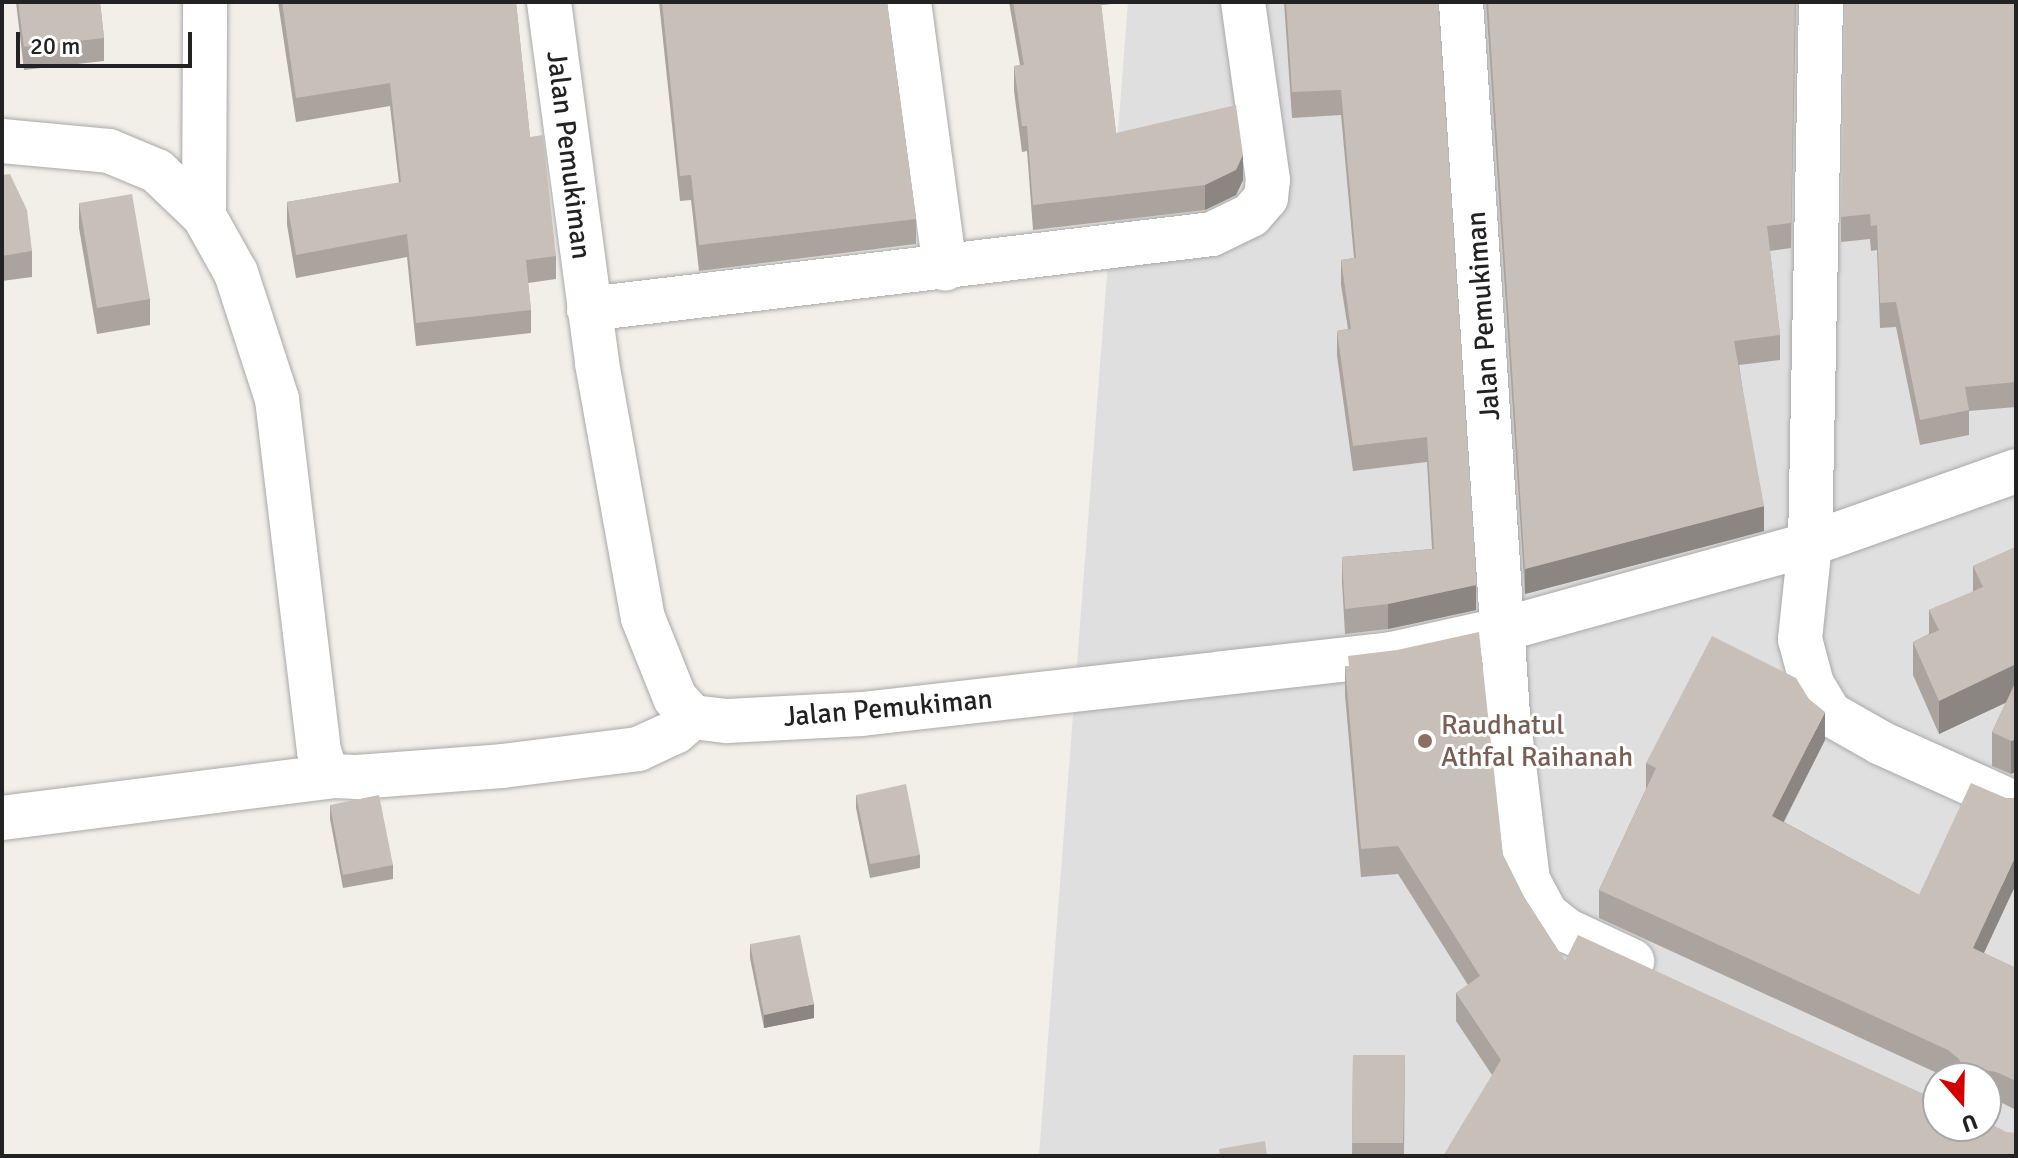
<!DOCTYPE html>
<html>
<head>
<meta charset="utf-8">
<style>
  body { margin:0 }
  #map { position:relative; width:2018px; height:1158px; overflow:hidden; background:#f2efe9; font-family:Signika,sans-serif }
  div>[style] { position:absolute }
  .residential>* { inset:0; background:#e0dfdf }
  .roads { filter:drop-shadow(0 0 2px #a9a9a9) drop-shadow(0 0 2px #a9a9a9) }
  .minor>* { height:44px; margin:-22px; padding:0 22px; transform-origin:22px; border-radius:22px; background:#fff }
  .wall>* { inset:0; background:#aba49e }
  .shaded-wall>* { inset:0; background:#8b8681 }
  .building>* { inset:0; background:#c7bfb8 }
  .dots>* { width:22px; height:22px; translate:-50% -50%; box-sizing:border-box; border:4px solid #fff; border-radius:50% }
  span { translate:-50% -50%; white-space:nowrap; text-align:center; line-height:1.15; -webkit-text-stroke:6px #fff; paint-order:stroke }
  .street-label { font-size:28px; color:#222 }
  .education-label { font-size:28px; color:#785e54 }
  .left { translate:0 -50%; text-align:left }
  .frame { position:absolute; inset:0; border:4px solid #222; pointer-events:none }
  .north { position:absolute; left:1922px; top:1062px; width:80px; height:80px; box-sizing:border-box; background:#fff; border:2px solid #a7a7a7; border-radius:50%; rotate:160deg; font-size:22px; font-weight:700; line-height:32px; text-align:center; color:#222 }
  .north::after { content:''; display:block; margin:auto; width:28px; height:36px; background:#d40000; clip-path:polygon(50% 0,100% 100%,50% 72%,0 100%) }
  .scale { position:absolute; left:16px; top:32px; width:176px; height:36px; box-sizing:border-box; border:4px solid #222; border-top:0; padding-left:10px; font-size:24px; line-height:28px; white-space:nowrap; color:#222; -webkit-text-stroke:6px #fff; paint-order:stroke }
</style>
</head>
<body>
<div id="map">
  <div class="residential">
    <i style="clip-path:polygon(evenodd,1128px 2px,2016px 2px,2016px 1156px,1039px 1156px,1128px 2px,1938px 1078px,1986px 1078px,1986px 1126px,1938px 1126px,1938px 1078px)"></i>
  </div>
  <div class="roads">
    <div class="minor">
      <i style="left:549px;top:2px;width:364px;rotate:82.4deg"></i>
      <i style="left:597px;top:363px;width:259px;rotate:79.8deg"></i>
      <i style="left:643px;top:618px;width:86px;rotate:68.2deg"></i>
      <i style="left:675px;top:698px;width:26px;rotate:47deg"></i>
      <i style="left:693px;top:717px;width:34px;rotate:7deg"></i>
      <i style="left:727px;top:721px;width:135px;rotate:-3deg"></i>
      <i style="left:862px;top:714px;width:533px;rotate:-6.46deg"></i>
      <i style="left:1392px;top:654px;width:115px;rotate:-12.6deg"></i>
      <i style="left:1504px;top:629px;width:318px;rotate:-15.5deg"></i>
      <i style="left:1810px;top:544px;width:542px;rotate:-88.84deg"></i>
      <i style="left:909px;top:2px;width:269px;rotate:82.3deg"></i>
      <i style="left:1461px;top:2px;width:715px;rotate:86.23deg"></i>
      <i style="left:1508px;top:715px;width:166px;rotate:83.1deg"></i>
      <i style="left:1528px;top:880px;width:38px;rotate:62deg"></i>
      <i style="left:1546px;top:914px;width:28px;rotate:38deg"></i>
      <i style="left:1568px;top:931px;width:71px;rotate:25.1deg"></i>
      <i style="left:2px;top:141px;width:107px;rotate:5.3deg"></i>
      <i style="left:109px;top:151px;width:52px;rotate:22.6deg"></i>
      <i style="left:157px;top:171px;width:65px;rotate:43.8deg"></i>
      <i style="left:204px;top:216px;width:65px;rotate:60.7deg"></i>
      <i style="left:236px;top:273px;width:133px;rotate:72deg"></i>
      <i style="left:277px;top:399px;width:354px;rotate:83.2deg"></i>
      <i style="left:319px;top:751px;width:19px;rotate:72deg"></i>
      <i style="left:325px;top:769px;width:12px;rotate:35deg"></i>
      <i style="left:335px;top:776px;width:22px;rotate:3deg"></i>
      <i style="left:357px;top:777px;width:145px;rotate:-4.3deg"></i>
      <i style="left:502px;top:766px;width:137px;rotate:-7.1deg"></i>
      <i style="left:638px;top:749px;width:41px;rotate:-24.7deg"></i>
      <i style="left:675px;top:732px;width:23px;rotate:-40deg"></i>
      <i style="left:204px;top:216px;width:214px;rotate:-89.7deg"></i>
      <i style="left:589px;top:309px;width:627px;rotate:-6.86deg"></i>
      <i style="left:1212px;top:234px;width:43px;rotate:-26deg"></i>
      <i style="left:1251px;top:215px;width:23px;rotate:-49deg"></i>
      <i style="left:1266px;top:198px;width:18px;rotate:-84deg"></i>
      <i style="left:1268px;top:180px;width:180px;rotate:-98deg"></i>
      <i style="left:2016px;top:471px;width:219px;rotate:160.5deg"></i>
      <i style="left:1810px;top:544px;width:96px;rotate:96deg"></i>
      <i style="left:1800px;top:639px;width:47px;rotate:75.1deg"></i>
      <i style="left:1812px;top:684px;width:35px;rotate:59deg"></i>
      <i style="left:1830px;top:714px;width:59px;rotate:29.6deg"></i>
      <i style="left:1881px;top:743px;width:148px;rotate:24.3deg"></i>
      <i style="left:2px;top:818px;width:336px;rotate:-7.2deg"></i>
    </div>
  </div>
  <div class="wall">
    <i style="clip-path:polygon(16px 2px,100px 2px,104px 38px,104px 61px,24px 70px)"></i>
    <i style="clip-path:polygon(278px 2px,516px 2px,530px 137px,556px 256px,556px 279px,528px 283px,531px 310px,531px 333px,416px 346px,407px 257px,296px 278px,287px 225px,287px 202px,399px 183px,390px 106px,296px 122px)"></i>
    <i style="clip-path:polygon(659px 2px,887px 2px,916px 219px,916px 244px,699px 271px,691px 200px,680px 201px)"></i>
    <i style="clip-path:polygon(1009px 2px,1134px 2px,1101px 5px,1116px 133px,1243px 180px,1236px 195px,1205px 210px,1033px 230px,1027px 151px,1022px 152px,1014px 91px,1014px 66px,1020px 65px)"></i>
    <i style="clip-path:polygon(1284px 2px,1438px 2px,1476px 610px,1388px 629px,1345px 634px,1342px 582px,1342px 557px,1432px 549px,1427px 462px,1353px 471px,1337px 356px,1337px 331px,1348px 329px,1341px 285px,1341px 260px,1354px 258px,1341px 115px,1292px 118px)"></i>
    <i style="clip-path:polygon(1486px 2px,1796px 2px,1791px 248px,1770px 251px,1780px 335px,1780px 360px,1739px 365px,1764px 531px,1525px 594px)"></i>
    <i style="clip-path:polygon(2016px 2px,2016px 407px,1969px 411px,1969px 435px,1920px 445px,1896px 327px,1880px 328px,1877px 250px,1871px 251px,1870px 239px,1841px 242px,1841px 217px)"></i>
    <i style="clip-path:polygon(2px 175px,32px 251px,32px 277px,2px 281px)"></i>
    <i style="clip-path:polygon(79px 203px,150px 299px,150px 325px,97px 334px,79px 228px)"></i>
    <i style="clip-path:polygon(2016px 547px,2011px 774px,1992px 766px,1992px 732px,2006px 702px,1939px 734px,1913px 675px,1913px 642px,1929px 634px,1929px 610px,1973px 592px,1973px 566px)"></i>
    <i style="clip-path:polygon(1345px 666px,1503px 855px,1524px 897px,1565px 961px,1928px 1096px,1492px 1075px,1456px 1021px,1456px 993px,1468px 985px,1398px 874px,1361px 877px,1345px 695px)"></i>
    <i style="clip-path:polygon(1825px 740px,1784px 822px,1919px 895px,2016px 884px,1984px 953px,2016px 968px,2016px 1110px,1996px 1100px,1986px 1098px,1986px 1078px,1948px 1078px,1599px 918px,1599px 890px,1646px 789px,1646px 763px)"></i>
    <i style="clip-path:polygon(856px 795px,920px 855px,920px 868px,870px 878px,856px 808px)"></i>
    <i style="clip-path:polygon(330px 805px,393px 865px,393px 879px,343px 888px,330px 819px)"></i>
    <i style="clip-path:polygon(750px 944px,814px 1018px,764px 1028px,750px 958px)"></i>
    <i style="clip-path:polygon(1353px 1055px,1405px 1055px,1404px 1156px,1352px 1156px)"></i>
  </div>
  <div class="shaded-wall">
    <i style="clip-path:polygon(1243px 155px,1243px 180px,1236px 195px,1205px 210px,1205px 185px)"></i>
    <i style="clip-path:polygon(1764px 506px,1764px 531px,1525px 594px,1525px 569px)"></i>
    <i style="clip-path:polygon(1476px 585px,1476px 610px,1388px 629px,1388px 604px)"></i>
    <i style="clip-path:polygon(2016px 664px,2016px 698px,1939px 734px,1939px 701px)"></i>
    <i style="clip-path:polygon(1825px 712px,1825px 740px,1772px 844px,1772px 816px)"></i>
    <i style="clip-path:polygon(2016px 739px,2016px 772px,2011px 774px,2011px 741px)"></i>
    <i style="clip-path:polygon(2016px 855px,2016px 884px,1973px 976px,1973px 948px)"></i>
    <i style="clip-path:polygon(814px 1004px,814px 1018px,764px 1028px,764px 1015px)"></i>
    <i style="clip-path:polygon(1985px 1070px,1985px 1078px,1969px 1078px,1972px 1074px)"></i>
  </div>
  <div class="building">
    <i style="clip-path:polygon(18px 2px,100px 2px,104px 38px,24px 47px)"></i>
    <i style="clip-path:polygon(282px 2px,516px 2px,530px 137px,543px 135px,556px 256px,526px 260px,531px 310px,416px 323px,407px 234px,296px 255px,287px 202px,401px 182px,390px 83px,296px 98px)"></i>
    <i style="clip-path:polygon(662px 2px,887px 2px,916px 219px,699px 245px,691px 175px,680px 176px)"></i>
    <i style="clip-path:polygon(1013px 2px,1101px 2px,1116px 133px,1236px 105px,1243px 155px,1236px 170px,1205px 185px,1033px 205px,1027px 126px,1022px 126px,1014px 66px,1024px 65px)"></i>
    <i style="clip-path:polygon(1286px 2px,1438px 2px,1476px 585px,1388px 604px,1345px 609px,1342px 557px,1434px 549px,1427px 437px,1353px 446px,1337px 331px,1351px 329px,1341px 260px,1356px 258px,1341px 90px,1292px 92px)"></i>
    <i style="clip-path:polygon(1488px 2px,1795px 2px,1791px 223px,1767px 226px,1780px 335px,1734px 341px,1764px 506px,1525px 569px)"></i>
    <i style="clip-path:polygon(1845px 2px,2016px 2px,2016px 382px,1965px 387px,1969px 410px,1920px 420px,1896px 302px,1880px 303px,1877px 225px,1871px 226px,1870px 214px,1841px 217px)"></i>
    <i style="clip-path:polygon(10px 174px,27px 210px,32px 251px,2px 256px,2px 175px)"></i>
    <i style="clip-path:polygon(132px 194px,150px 299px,97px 308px,79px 203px)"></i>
    <i style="clip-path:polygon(2016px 547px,2016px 664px,1939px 701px,1913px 642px,1939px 630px,1929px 610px,1983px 587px,1973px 566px)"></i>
    <i style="clip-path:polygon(1479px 632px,1503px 855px,1524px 897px,1565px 961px,1578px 935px,1928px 1096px,1938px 1097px,1938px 1126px,1986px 1126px,1986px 1121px,2006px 1132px,2016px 1133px,2016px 1156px,1443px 1156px,1501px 1060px,1456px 993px,1480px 976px,1398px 846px,1361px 849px,1345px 666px,1349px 666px,1348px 656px,1397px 650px)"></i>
    <i style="clip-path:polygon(1712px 636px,1796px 678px,1809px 699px,1825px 712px,1772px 816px,1919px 895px,1971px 783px,2006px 798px,2016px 798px,2016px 855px,1973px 948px,2016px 968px,2016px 1081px,1996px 1072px,1985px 1070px,1972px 1074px,1969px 1078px,1962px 1078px,1963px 1070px,1959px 1059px,1948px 1050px,1599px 890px,1656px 768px,1646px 763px)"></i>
    <i style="clip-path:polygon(2016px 681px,2016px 739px,2011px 741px,1992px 732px)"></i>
    <i style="clip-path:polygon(906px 784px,920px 855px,870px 864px,856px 795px)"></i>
    <i style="clip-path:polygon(379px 795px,393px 865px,343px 875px,330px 805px)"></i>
    <i style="clip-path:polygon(800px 935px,814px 1004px,764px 1015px,750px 944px)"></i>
    <i style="clip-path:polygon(1353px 1055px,1405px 1055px,1403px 1143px,1352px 1143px)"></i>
    <i style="clip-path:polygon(1265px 1141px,1267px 1156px,1220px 1156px,1219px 1149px)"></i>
  </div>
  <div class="dots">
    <i style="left:1425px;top:741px;background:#8d6e63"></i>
  </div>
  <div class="street-label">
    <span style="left:569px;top:155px;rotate:83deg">Jalan Pemukiman</span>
    <span style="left:1483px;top:316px;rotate:-94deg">Jalan Pemukiman</span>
    <span style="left:888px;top:708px;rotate:-5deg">Jalan Pemukiman</span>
  </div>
  <div class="education-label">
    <span class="left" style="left:1441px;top:741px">Raudhatul<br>Athfal Raihanah</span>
  </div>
  <div class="frame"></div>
  <div class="north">U</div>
  <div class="scale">20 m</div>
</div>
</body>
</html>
